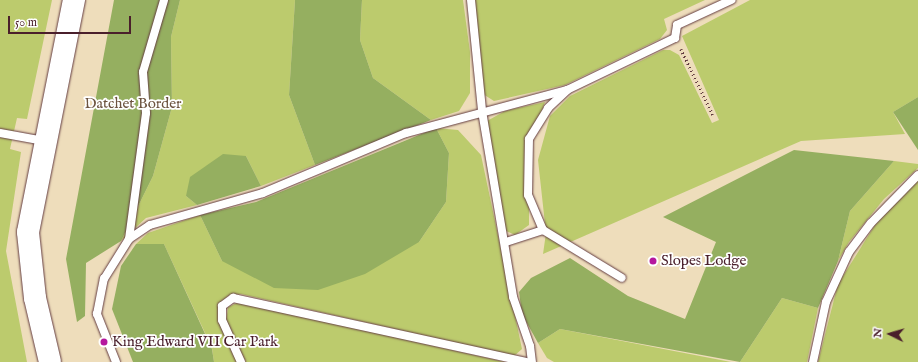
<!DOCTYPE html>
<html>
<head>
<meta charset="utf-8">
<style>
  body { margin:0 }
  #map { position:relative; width:918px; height:362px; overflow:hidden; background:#edb; font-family:"IM FELL English",serif }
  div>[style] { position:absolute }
  .green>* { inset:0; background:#bccb6d }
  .forest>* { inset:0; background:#95af60 }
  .path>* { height:2.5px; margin-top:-1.25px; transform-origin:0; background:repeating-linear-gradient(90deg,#633c41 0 1px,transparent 0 4px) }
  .roads { filter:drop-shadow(0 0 1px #633c41) drop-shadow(0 0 1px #633c41) }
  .lane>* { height:8px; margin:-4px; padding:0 4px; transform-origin:4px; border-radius:4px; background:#fff }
  .secondary>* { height:22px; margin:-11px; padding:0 11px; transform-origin:11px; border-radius:11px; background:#fff }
  .dots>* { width:11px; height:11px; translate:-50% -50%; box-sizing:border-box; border:2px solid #fff; border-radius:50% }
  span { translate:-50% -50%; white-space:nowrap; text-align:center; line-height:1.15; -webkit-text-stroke:3.5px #fff; paint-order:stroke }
  .park-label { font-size:15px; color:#6c533f }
  .poi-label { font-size:15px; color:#4a1f2b }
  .left { translate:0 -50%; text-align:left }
  .north { position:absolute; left:870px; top:314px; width:40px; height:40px; -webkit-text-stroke:3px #fff; paint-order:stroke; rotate:275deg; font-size:11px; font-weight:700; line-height:16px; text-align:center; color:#4a1f2b }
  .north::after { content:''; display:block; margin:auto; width:14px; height:18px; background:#4a1f2b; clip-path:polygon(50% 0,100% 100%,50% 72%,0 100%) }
  .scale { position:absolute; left:8px; top:16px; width:123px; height:18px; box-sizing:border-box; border:2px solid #4a1f2b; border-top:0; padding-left:5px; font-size:12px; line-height:14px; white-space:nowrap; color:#4a1f2b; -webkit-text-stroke:3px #fff; paint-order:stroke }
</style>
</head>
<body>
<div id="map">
  <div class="green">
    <i style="clip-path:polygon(0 0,52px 0,27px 119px,17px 118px,10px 149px,21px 152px,6px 251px,27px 362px,0 362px)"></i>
    <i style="clip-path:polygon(180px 0,295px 0,289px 95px,315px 165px,261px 186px,246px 156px,186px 196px,197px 205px,146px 218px,121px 241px,153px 176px,172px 107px,171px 37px)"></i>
    <i style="clip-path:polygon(362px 0,463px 0,470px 52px,470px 93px,459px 111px,431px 120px,373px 78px,360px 40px)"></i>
    <i style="clip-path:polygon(474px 0,705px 0,664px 19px,667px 30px,660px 39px,565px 85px,494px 101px,483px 94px)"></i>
    <i style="clip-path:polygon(750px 0,918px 0,918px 97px,893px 112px,905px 134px,801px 141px,543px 254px,546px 233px,538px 160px,550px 116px,570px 96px,663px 50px,670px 50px,679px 55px,712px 123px,719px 120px,682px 36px)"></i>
    <i style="clip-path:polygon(545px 102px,529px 146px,529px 225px,515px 235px,504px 230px,487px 121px,505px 111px)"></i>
    <i style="clip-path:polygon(436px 128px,458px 130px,481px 155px,522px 349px,514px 356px,241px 294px,228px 296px,220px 303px,238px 362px,214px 362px,212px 348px,164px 244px,136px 244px,148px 233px,200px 215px,222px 261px,419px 242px,446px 202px,449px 153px)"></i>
    <i style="clip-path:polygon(894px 161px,918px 164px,918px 168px,884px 199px,849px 242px,838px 261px,850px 211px)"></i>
    <i style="clip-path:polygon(918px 180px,918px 362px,818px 362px,838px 284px,875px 225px)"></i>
    <i style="clip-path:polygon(782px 298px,818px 308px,807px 362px,740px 362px)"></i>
    <i style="clip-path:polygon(237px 303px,252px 305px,505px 362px,246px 362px,226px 323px,228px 307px)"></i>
    <i style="clip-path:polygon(560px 329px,731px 362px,554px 362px,547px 358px,538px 343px)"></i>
  </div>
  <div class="forest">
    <i style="clip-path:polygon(114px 0,180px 0,171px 37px,172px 107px,153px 176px,121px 241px,86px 263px,85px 316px,77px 322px,66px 259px)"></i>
    <i style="clip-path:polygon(295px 0,362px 0,360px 40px,373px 78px,431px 120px,315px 165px,289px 95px)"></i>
    <i style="clip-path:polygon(918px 97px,918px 150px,893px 112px)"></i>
    <i style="clip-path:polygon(436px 128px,449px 153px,446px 202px,419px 242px,365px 274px,318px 290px,274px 288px,222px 261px,200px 215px,256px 202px)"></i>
    <i style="clip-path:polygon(794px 150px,894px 161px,850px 211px,838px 261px,818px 308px,782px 298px,740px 362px,560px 329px,538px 343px,522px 314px,519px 292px,531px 278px,570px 258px,628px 296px,685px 319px,716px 242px,663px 217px)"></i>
    <i style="clip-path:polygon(223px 154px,246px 156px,261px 186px,197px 205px,186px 196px,190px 177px)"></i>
    <i style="clip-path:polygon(136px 244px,164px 244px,212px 349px,214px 362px,133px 362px,112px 309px,121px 266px)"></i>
  </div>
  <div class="path">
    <i style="left:681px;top:49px;width:73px;rotate:64.1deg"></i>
  </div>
  <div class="roads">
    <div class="lane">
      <i style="left:471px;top:0;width:112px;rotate:84.3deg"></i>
      <i style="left:482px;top:111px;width:189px;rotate:80.5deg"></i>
      <i style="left:513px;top:297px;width:52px;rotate:70.9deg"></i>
      <i style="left:530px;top:346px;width:16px;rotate:83deg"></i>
      <i style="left:0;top:133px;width:45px;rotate:10.3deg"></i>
      <i style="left:543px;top:230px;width:38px;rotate:-113deg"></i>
      <i style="left:528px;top:195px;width:56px;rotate:-89deg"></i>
      <i style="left:529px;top:139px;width:36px;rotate:-58deg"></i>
      <i style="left:548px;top:108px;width:26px;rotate:-43deg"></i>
      <i style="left:567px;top:90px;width:120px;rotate:-25.7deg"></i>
      <i style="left:675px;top:38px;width:13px;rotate:-81deg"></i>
      <i style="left:677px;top:25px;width:60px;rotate:-24.8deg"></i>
      <i style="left:129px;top:239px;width:25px;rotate:-34deg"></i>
      <i style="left:150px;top:225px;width:117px;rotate:-15.8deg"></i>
      <i style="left:263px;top:193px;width:155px;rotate:-22.8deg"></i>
      <i style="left:406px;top:133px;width:167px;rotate:-15deg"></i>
      <i style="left:506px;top:242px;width:39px;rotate:-18deg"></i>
      <i style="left:543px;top:230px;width:92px;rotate:31.3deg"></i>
      <i style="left:116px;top:362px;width:52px;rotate:-111.6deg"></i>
      <i style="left:97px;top:314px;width:36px;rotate:-79deg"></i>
      <i style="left:104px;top:279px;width:47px;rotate:-58deg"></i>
      <i style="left:129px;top:239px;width:127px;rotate:-82.3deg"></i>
      <i style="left:146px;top:113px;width:41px;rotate:-94.2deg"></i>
      <i style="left:143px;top:72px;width:75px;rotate:-73.7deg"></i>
      <i style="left:241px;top:362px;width:46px;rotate:-114.3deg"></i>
      <i style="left:222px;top:320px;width:14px;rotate:-90deg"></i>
      <i style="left:222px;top:306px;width:14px;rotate:-36deg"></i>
      <i style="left:233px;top:298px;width:300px;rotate:12.3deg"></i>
      <i style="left:813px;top:362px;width:61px;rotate:-77.8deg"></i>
      <i style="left:826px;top:302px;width:55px;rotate:-65.3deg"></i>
      <i style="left:849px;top:252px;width:36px;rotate:-53deg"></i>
      <i style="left:871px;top:223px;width:67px;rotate:-45.6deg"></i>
    </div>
    <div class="secondary">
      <i style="left:50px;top:362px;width:66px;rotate:-103.2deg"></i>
      <i style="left:35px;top:298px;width:66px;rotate:-96.1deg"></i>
      <i style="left:28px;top:232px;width:237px;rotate:-78.8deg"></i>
    </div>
  </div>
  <div class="dots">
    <i style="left:653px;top:261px;background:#b5179e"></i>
    <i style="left:104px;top:342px;background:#b5179e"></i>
  </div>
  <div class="park-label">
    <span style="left:133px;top:104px">Datchet Border</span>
  </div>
  <div class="poi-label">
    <span class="left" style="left:661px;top:261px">Slopes Lodge</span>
    <span class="left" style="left:112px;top:342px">King Edward VII Car Park</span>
  </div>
  <div class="north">N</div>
  <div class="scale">50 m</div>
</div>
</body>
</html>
